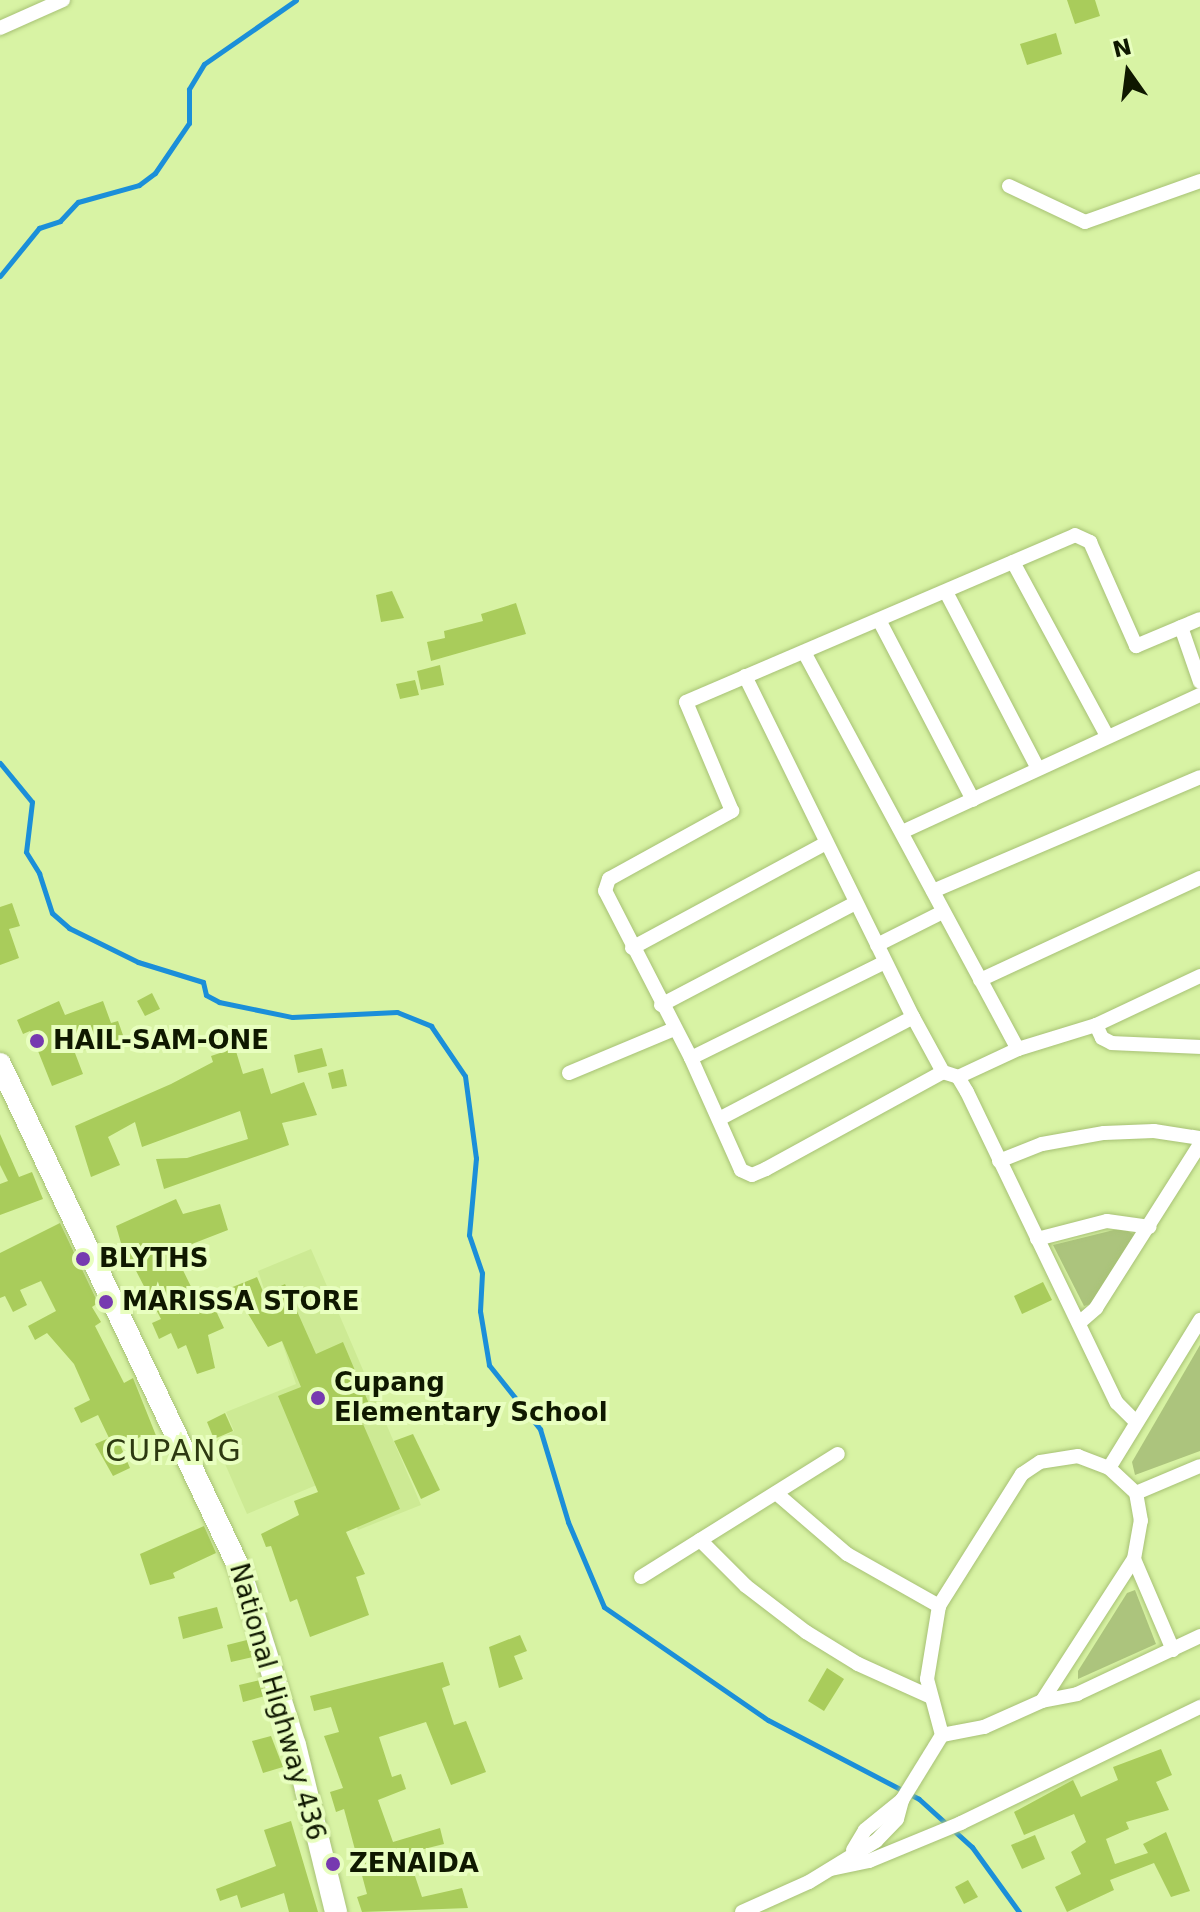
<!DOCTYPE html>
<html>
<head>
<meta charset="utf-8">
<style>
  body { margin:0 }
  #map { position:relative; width:1200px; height:1912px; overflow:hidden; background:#d8f3a4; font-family:"DejaVu Sans",sans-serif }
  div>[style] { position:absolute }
  .built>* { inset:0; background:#cdea94 }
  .green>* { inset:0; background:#acc47d }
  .stream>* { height:5px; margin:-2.5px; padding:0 2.5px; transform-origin:2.5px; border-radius:2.5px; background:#1b8fd9 }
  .building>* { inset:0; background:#a9cc5b }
  .roads { filter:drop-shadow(0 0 2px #a7c175) drop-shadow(0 0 2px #a7c175) }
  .street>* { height:14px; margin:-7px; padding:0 7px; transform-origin:7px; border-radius:7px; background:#fff }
  .primary>* { height:22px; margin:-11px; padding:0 11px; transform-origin:11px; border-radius:11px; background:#fff }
  .dots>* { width:22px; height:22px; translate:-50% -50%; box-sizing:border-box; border:4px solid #e8febf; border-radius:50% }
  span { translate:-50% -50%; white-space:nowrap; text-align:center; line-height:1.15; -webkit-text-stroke:8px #e8febf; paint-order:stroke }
  .poi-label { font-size:26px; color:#0f1800; font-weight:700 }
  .left { translate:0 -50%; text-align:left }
  .street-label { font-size:26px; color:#0f1800 }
  .quarter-label { font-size:30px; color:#2d3911; letter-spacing:2px }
  .north { position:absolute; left:1088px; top:32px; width:80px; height:80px; -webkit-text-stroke:6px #e8febf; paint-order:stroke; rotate:346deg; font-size:22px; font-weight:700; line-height:32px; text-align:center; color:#0f1800 }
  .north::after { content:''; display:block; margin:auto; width:28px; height:36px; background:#0f1800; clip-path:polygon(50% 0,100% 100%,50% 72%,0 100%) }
</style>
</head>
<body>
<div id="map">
  <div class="built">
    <i style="clip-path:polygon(311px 1249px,421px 1505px,358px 1530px,336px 1477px,247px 1514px,215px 1441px,234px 1431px,226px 1412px,296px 1384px,258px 1271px)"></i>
  </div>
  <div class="green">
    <i style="clip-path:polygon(1122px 1228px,1135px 1235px,1091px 1304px,1084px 1306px,1053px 1245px)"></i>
    <i style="clip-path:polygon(1200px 1345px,1200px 1451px,1135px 1475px,1132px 1462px)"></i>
    <i style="clip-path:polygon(1135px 1590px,1156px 1644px,1078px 1679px,1078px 1671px,1127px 1593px)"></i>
  </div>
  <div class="stream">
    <i style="left:0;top:276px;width:62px;rotate:-50.9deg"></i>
    <i style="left:39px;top:228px;width:22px;rotate:-18deg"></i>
    <i style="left:60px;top:221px;width:26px;rotate:-47deg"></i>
    <i style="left:78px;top:202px;width:63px;rotate:-15.6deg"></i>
    <i style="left:139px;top:185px;width:20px;rotate:-37deg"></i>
    <i style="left:155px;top:173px;width:60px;rotate:-55.8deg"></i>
    <i style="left:189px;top:123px;width:34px;rotate:-90deg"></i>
    <i style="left:189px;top:89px;width:29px;rotate:-59deg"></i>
    <i style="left:204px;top:64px;width:112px;rotate:-34.8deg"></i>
    <i style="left:0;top:763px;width:50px;rotate:50.6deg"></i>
    <i style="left:32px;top:802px;width:50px;rotate:96.8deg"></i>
    <i style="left:26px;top:852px;width:25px;rotate:58deg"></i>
    <i style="left:39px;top:873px;width:42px;rotate:72deg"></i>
    <i style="left:52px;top:913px;width:23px;rotate:41deg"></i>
    <i style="left:69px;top:928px;width:77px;rotate:26.2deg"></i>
    <i style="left:138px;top:962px;width:68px;rotate:17.1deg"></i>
    <i style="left:203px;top:982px;width:13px;rotate:77deg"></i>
    <i style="left:206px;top:995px;width:15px;rotate:28deg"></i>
    <i style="left:219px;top:1002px;width:75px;rotate:11.6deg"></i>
    <i style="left:292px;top:1017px;width:105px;rotate:-2.7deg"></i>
    <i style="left:397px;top:1012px;width:37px;rotate:22deg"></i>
    <i style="left:431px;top:1026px;width:60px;rotate:55.8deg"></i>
    <i style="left:465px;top:1076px;width:83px;rotate:82.4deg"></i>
    <i style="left:476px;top:1158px;width:77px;rotate:95.2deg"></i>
    <i style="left:469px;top:1235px;width:40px;rotate:71.1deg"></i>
    <i style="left:482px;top:1273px;width:38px;rotate:93deg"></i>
    <i style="left:480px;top:1311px;width:55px;rotate:80.5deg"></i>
    <i style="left:489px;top:1365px;width:82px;rotate:51.4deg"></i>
    <i style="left:540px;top:1429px;width:97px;rotate:73.2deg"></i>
    <i style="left:568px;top:1522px;width:92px;rotate:67deg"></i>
    <i style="left:604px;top:1607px;width:199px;rotate:34.6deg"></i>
    <i style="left:768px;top:1720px;width:170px;rotate:27.6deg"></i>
    <i style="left:919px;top:1799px;width:72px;rotate:42.2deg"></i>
    <i style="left:972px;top:1847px;width:80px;rotate:54.1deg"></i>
  </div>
  <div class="building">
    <i style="clip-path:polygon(1067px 0,1095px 0,1100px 16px,1075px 24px)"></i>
    <i style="clip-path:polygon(1056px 33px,1062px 54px,1027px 65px,1020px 44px)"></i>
    <i style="clip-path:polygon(392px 591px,404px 618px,381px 622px,376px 595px)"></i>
    <i style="clip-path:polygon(516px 603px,526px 634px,431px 661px,427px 642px,445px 638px,444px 631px,483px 621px,481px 614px)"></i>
    <i style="clip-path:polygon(440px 665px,444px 685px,421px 690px,417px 671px)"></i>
    <i style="clip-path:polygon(415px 680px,419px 695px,400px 699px,396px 684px)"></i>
    <i style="clip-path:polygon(12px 903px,20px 926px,9px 929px,19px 958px,0 965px,0 907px)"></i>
    <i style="clip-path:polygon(152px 993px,160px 1009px,145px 1016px,137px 1001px)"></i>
    <i style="clip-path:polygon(59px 1001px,65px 1015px,103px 1001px,111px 1023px,118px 1021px,124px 1038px,75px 1053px,83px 1074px,52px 1086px,30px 1031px,23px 1034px,17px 1020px)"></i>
    <i style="clip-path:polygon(235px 1048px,243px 1074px,263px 1068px,271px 1094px,304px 1082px,317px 1115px,282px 1123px,289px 1145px,164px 1189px,156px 1159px,187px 1158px,248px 1139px,240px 1111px,142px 1147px,135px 1122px,108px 1137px,120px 1165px,91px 1177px,75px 1126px,171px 1084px,213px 1062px,211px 1056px)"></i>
    <i style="clip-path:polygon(322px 1048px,327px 1066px,298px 1073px,294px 1055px)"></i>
    <i style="clip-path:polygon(343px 1069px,347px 1086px,332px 1089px,328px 1073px)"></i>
    <i style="clip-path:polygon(0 1134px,19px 1177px,32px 1172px,43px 1199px,0 1215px,0 1184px,8px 1181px,0 1165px)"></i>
    <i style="clip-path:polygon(176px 1199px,183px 1214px,220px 1204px,228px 1230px,179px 1249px,184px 1260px,179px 1262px,198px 1301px,257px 1277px,264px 1294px,285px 1284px,316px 1354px,343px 1342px,375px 1418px,363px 1424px,400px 1509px,346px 1532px,365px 1574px,356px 1577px,369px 1615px,310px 1637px,297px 1599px,290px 1602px,271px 1546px,266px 1547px,261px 1534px,299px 1515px,294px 1501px,318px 1492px,278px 1396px,301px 1387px,282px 1341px,268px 1347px,241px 1302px,217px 1313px,224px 1328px,208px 1335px,215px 1368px,197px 1374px,186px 1345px,178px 1349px,171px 1333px,159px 1339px,152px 1323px,161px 1319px,133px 1265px,128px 1267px,116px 1226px)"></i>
    <i style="clip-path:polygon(60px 1223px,98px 1303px,92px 1307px,101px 1322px,95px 1326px,124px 1383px,133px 1378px,161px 1448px,150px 1453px,142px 1436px,121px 1447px,130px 1468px,113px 1476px,95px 1444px,109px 1438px,98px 1415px,81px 1423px,74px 1408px,90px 1400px,74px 1364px,47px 1333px,35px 1340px,28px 1326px,56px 1311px,41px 1281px,20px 1290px,27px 1305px,13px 1312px,5px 1296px,0 1298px,0 1253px)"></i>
    <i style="clip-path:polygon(1043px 1282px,1052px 1300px,1022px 1314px,1014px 1296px)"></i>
    <i style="clip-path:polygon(225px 1413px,233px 1431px,214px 1439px,207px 1422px)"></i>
    <i style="clip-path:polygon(413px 1434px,440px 1490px,421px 1499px,394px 1441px)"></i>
    <i style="clip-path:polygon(204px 1526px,216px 1553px,173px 1573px,175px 1578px,150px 1585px,140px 1554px)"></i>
    <i style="clip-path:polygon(217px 1607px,223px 1628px,183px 1639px,178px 1617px)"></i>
    <i style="clip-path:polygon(520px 1635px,527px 1651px,514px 1656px,523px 1679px,499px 1688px,489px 1647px)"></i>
    <i style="clip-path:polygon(247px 1640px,253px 1657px,231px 1662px,227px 1645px)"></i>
    <i style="clip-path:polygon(443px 1662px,450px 1685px,442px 1688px,454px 1725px,466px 1721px,486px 1772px,451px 1785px,426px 1722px,379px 1737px,392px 1777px,401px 1774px,406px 1789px,378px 1800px,393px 1842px,440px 1828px,444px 1844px,408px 1853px,415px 1876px,422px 1897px,462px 1888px,468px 1908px,362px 1912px,357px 1897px,367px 1894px,344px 1809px,336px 1812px,330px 1792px,343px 1788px,324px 1736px,339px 1732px,331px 1707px,314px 1711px,310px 1696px)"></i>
    <i style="clip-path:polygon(827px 1668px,844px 1679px,824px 1711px,808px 1701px)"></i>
    <i style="clip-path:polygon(260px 1680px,265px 1696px,243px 1702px,239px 1685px)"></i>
    <i style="clip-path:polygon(271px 1736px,283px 1767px,263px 1773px,252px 1741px)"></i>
    <i style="clip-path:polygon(1161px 1749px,1172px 1775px,1156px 1782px,1169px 1810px,1126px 1822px,1129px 1829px,1106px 1839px,1115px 1864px,1148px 1853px,1143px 1844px,1166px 1832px,1190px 1891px,1171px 1897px,1154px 1863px,1110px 1880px,1114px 1890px,1067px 1912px,1055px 1887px,1081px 1874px,1071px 1852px,1086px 1842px,1074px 1814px,1024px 1835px,1014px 1812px,1073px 1780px,1081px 1797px,1118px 1780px,1113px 1767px)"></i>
    <i style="clip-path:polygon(291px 1821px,318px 1912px,289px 1912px,284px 1893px,241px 1908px,237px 1895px,220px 1901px,216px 1889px,276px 1866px,264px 1830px)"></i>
    <i style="clip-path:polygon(1035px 1835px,1045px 1859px,1022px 1869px,1011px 1845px)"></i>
    <i style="clip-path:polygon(968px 1880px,978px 1897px,964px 1904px,955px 1887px)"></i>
  </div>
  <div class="roads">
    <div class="street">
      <i style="left:0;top:28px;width:69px;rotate:-24deg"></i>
      <i style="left:1009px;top:186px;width:84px;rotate:25.3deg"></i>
      <i style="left:1085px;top:222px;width:122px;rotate:-19.6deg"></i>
      <i style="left:1013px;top:562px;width:198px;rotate:61.6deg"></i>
      <i style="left:946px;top:592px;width:199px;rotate:62.5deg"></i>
      <i style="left:879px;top:620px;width:203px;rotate:62.4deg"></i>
      <i style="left:1181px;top:627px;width:58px;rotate:70.9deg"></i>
      <i style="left:804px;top:652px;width:451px;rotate:61.7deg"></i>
      <i style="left:745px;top:676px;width:380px;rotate:63.8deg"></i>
      <i style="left:913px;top:1017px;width:63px;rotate:61.4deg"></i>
      <i style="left:943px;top:1072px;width:16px;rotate:18deg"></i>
      <i style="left:958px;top:1077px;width:17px;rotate:59deg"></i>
      <i style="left:967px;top:1092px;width:345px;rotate:64.3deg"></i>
      <i style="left:1117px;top:1403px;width:27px;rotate:45deg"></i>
      <i style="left:902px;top:832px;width:328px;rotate:-24.7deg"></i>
      <i style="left:933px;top:891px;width:290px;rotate:-23.1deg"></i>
      <i style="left:877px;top:945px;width:74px;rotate:-26.6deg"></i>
      <i style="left:632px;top:948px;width:221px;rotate:-28.4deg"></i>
      <i style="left:980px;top:980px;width:242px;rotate:-24.9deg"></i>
      <i style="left:661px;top:1005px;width:219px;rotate:-27.7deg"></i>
      <i style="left:1096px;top:1025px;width:14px;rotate:65deg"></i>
      <i style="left:1102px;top:1038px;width:11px;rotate:27deg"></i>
      <i style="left:1112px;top:1043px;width:88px;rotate:2.6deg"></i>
      <i style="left:691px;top:1058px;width:216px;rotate:-26.3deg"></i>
      <i style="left:943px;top:1072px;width:202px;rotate:151.3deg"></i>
      <i style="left:766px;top:1169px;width:15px;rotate:157deg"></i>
      <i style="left:752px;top:1175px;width:12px;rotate:-156deg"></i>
      <i style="left:741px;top:1170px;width:123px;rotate:-114.1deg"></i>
      <i style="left:691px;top:1058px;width:188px;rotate:-117.2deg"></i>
      <i style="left:605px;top:891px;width:13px;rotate:-72deg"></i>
      <i style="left:609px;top:879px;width:141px;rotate:-28.9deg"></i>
      <i style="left:732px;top:811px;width:118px;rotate:-112.9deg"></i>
      <i style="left:686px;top:702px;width:423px;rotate:-23.2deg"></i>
      <i style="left:1075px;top:535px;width:17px;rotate:25deg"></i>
      <i style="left:1090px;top:542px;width:114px;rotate:66.1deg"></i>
      <i style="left:1136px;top:646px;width:69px;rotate:-22.9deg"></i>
      <i style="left:569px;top:1073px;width:114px;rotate:-22.7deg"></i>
      <i style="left:958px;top:1077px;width:66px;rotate:-25deg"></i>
      <i style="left:1018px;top:1049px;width:82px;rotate:-17.1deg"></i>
      <i style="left:1096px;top:1025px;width:115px;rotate:-25.2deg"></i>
      <i style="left:719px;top:1119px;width:219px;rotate:-27.7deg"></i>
      <i style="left:999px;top:1161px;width:46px;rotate:-21.6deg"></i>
      <i style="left:1042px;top:1144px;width:63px;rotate:-10.1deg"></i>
      <i style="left:1104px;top:1133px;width:50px;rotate:-2.3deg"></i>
      <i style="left:1154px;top:1131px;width:47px;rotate:8.7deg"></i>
      <i style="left:1037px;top:1239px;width:72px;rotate:-14.4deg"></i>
      <i style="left:1107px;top:1221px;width:43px;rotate:7.9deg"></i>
      <i style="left:1079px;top:1323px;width:23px;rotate:-41deg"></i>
      <i style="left:1096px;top:1308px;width:194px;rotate:-57.6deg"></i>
      <i style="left:1109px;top:1468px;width:174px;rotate:-58.4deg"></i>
      <i style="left:776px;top:1493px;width:94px;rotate:40.7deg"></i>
      <i style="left:847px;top:1554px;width:106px;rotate:29.5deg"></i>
      <i style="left:1136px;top:1493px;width:69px;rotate:-22.9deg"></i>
      <i style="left:700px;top:1540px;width:65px;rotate:45deg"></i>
      <i style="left:746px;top:1586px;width:76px;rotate:37.5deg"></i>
      <i style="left:806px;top:1632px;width:61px;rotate:31.6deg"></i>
      <i style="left:858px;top:1664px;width:78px;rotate:24.3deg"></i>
      <i style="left:1134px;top:1559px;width:99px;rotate:66.8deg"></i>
      <i style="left:641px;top:1577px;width:232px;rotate:-32deg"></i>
      <i style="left:1042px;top:1701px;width:169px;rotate:-57.1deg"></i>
      <i style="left:1134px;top:1559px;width:39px;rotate:-80deg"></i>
      <i style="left:1141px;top:1521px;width:28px;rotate:-100deg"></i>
      <i style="left:1136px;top:1493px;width:37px;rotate:-137deg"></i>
      <i style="left:1109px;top:1468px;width:33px;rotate:-159deg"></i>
      <i style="left:1078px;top:1456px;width:38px;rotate:171deg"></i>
      <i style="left:1040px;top:1462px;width:22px;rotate:146deg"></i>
      <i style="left:1022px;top:1474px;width:156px;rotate:122.2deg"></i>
      <i style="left:939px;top:1606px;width:74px;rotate:99.3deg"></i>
      <i style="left:927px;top:1679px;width:58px;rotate:75deg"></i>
      <i style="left:942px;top:1735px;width:43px;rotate:-10.8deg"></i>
      <i style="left:984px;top:1727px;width:64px;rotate:-24.1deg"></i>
      <i style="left:1042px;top:1701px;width:36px;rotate:-11deg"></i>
      <i style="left:1077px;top:1694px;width:136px;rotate:-25.2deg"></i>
      <i style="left:853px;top:1850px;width:23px;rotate:-59deg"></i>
      <i style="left:865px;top:1830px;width:48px;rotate:-39deg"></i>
      <i style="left:831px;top:1869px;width:39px;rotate:-12deg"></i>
      <i style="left:869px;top:1861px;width:100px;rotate:-22.4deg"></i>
      <i style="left:961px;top:1823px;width:266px;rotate:-25.9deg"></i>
      <i style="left:742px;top:1912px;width:73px;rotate:-24.1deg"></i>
      <i style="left:809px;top:1882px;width:79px;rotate:-31.5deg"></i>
      <i style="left:876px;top:1841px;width:30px;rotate:-46deg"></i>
      <i style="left:897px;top:1819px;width:20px;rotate:-75deg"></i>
      <i style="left:902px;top:1800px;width:76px;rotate:-58.4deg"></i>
    </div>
    <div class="primary">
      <i style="left:0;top:1064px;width:560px;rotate:64.62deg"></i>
      <i style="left:240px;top:1570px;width:183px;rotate:72.6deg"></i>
      <i style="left:295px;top:1745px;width:172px;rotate:76.2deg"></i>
    </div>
  </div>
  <div class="dots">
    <i style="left:37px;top:1041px;background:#773ab0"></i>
    <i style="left:83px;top:1259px;background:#773ab0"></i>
    <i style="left:106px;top:1302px;background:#773ab0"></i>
    <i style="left:318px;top:1398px;background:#773ab0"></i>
    <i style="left:333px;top:1864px;background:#773ab0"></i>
  </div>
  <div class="poi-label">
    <span class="left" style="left:53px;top:1041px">HAIL-SAM-ONE</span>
    <span class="left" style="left:99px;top:1259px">BLYTHS</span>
    <span class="left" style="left:122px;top:1302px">MARISSA STORE</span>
    <span class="left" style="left:334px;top:1398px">Cupang<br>Elementary School</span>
    <span class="left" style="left:349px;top:1864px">ZENAIDA</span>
  </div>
  <div class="street-label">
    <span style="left:277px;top:1702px;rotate:74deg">National Highway 436</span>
  </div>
  <div class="quarter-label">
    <span style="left:174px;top:1451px">CUPANG</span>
  </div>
  <div class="north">N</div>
</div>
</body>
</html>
